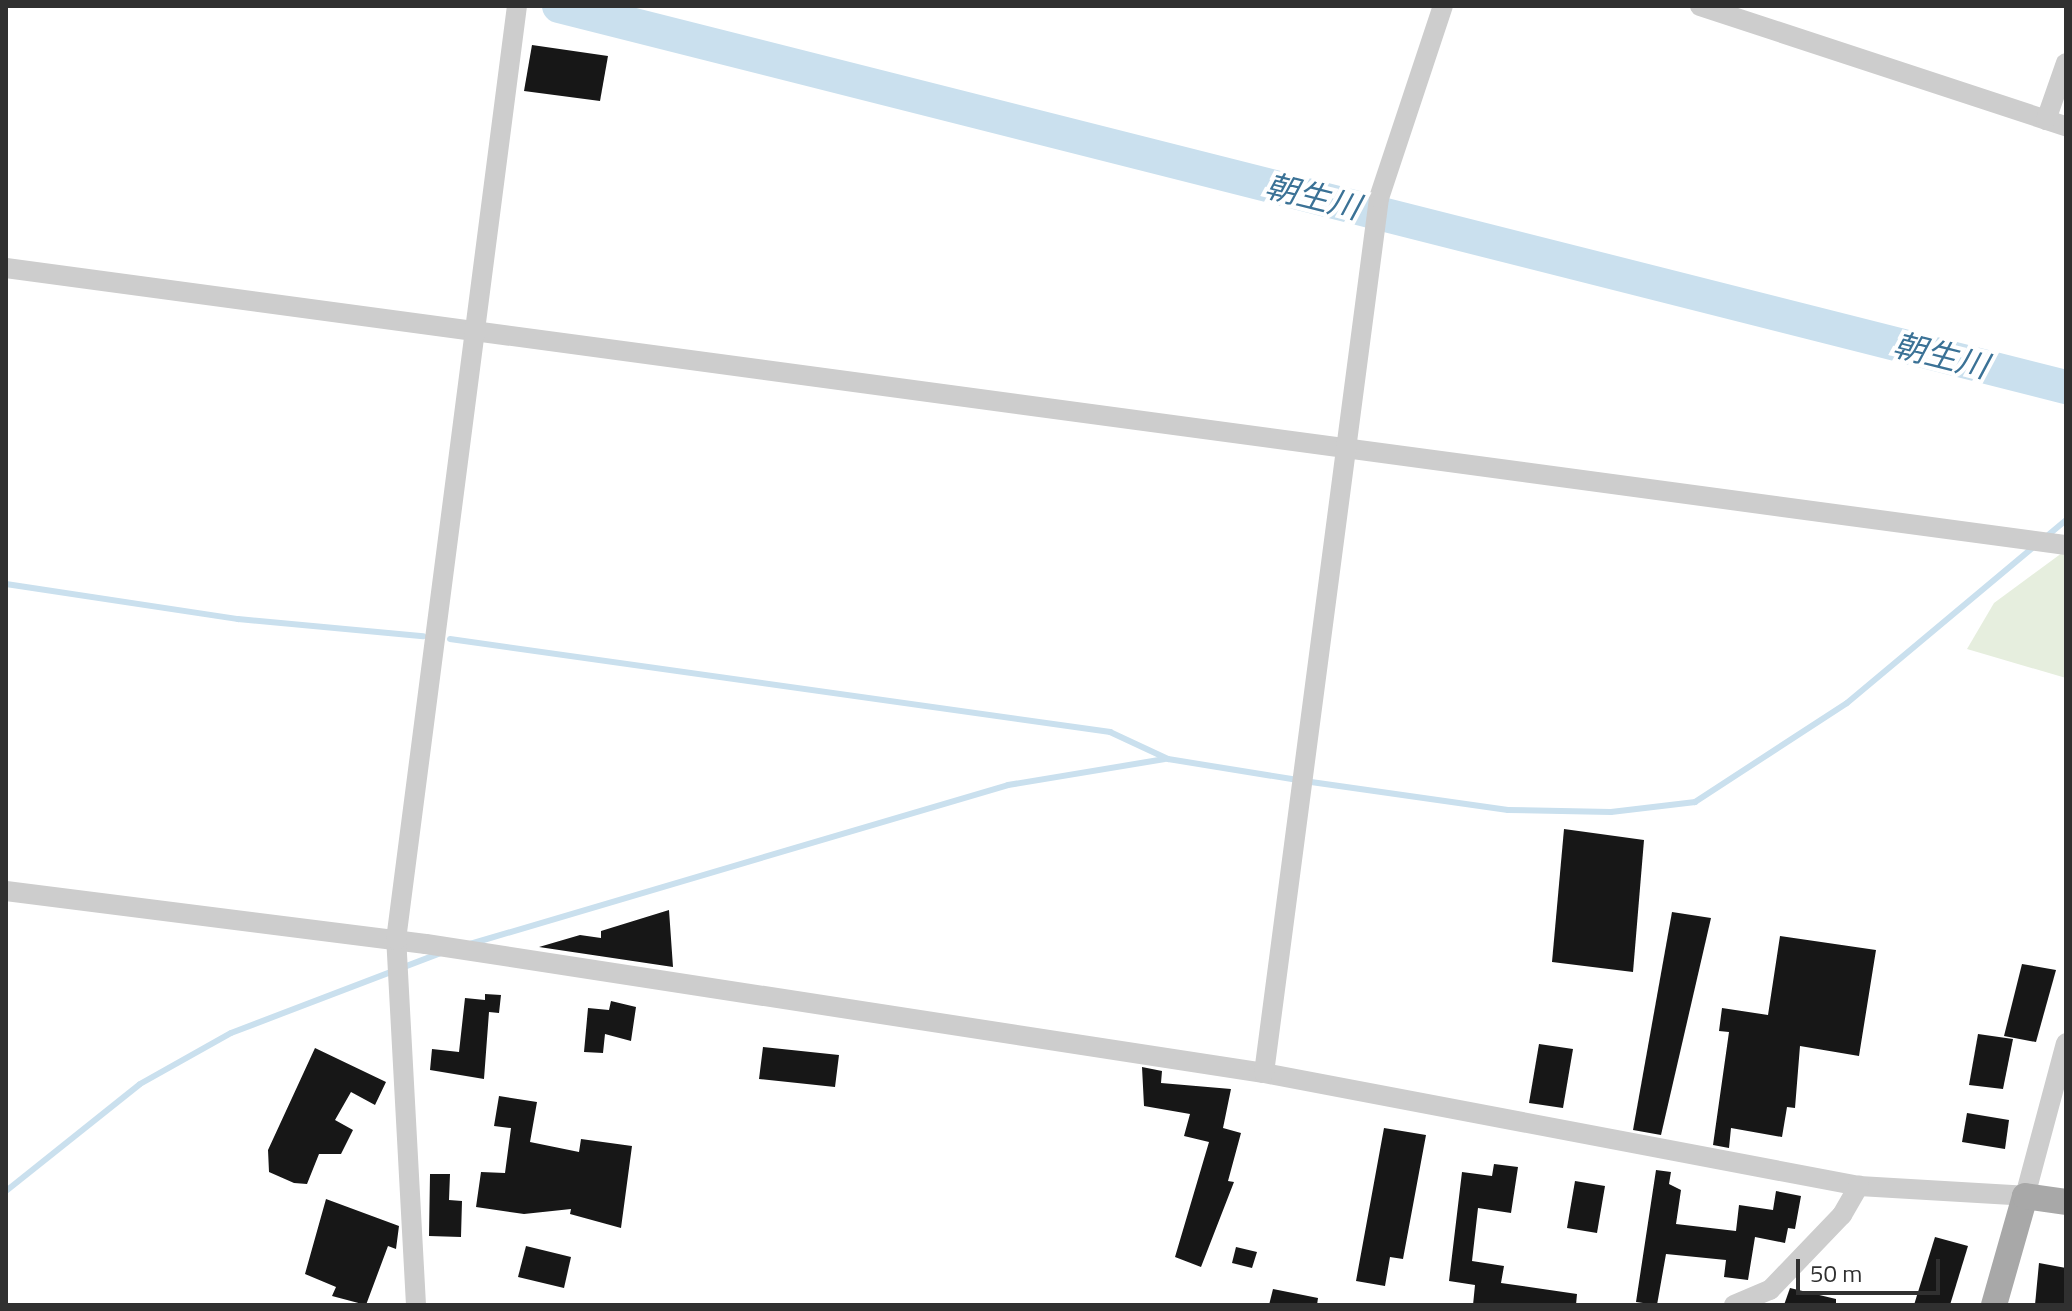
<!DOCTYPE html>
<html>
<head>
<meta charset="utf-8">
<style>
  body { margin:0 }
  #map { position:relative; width:2072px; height:1311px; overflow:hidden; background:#fff; font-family:"Titillium Web","Noto Sans JP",sans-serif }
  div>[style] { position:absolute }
  .green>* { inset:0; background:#e6eede }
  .stream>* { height:6px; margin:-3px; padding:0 3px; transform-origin:3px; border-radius:3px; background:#cae0ee }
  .river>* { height:34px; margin:-17px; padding:0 17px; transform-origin:17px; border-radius:17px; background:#cae0ee }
  .building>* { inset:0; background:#171717 }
  .minor>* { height:20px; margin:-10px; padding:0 10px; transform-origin:10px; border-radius:10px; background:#cdcdcd }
  .major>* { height:26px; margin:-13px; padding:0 13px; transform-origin:13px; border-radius:13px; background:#a8a8a8 }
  span { translate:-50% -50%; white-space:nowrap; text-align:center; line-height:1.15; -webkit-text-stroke:8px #fff; paint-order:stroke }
  .water-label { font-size:32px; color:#3b7296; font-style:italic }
  .frame { position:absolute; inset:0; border:8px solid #303030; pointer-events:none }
  .scale { position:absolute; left:1796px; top:1259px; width:144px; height:36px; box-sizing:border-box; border:4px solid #303030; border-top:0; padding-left:10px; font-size:24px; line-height:28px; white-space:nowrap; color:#303030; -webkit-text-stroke:6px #fff; paint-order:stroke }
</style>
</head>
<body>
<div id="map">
  <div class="green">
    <i style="clip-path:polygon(2066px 550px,2066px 678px,1967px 649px,1994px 603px)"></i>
  </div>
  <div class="stream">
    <i style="left:2047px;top:536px;width:25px;rotate:-40deg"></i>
    <i style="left:6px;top:584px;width:235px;rotate:8.6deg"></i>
    <i style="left:238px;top:619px;width:186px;rotate:5.3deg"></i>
    <i style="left:450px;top:639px;width:667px;rotate:8.02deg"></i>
    <i style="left:1110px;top:732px;width:64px;rotate:25deg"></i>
    <i style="left:1168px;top:759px;width:138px;rotate:9.2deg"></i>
    <i style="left:1304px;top:781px;width:206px;rotate:8.1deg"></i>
    <i style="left:1508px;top:810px;width:103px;rotate:1.1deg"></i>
    <i style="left:1611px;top:812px;width:85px;rotate:-6.8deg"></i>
    <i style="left:1695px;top:802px;width:181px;rotate:-33.1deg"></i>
    <i style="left:1847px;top:703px;width:245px;rotate:-39.9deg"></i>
    <i style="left:470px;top:944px;width:561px;rotate:-16.46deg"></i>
    <i style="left:1008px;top:785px;width:159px;rotate:-9.4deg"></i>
    <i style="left:6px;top:1191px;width:171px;rotate:-38.6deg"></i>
    <i style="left:140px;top:1084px;width:104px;rotate:-29.3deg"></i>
    <i style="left:231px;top:1033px;width:224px;rotate:-20.9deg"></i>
  </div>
  <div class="river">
    <i style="left:559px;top:6px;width:1554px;rotate:14.19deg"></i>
  </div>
  <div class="building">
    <i style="clip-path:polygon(532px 45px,608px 56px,600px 101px,524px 91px)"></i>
    <i style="clip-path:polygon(1564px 829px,1644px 840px,1633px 972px,1552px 962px)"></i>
    <i style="clip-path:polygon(669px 910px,673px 967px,539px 947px,580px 935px,601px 938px,601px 931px)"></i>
    <i style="clip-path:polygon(1672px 912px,1711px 918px,1661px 1135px,1633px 1130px)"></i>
    <i style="clip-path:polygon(1780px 936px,1876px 950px,1859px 1056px,1800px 1046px,1795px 1108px,1787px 1107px,1782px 1137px,1731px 1128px,1729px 1148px,1713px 1145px,1729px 1032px,1719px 1031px,1722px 1008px,1768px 1015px)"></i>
    <i style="clip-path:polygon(2022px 964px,2056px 970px,2036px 1042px,2004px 1036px)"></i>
    <i style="clip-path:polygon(485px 994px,501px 995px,499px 1013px,489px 1012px,484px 1079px,430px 1070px,432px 1049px,459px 1052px,465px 998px,485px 1000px)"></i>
    <i style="clip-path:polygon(611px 1001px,636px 1007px,631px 1041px,605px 1034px,603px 1053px,584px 1052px,588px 1008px,609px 1010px)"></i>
    <i style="clip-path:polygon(1978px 1034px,2013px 1039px,2003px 1089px,1969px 1085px)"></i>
    <i style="clip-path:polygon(1539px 1044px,1573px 1049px,1563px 1108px,1529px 1103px)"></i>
    <i style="clip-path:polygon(763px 1047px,839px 1055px,835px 1087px,759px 1079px)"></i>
    <i style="clip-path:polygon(315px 1048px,386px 1082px,375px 1105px,351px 1092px,335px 1120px,353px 1130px,341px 1154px,319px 1154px,307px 1184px,294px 1183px,269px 1172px,268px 1150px)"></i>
    <i style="clip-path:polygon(1142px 1067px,1162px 1071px,1161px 1083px,1231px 1089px,1223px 1128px,1241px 1133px,1228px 1181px,1234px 1182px,1201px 1267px,1175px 1257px,1209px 1142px,1184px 1136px,1190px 1114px,1144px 1106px)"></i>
    <i style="clip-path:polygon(499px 1096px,537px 1102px,530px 1142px,579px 1152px,581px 1139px,632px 1146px,621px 1228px,570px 1214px,571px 1209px,524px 1214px,476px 1207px,481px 1172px,505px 1173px,511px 1128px,494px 1126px)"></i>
    <i style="clip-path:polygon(1967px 1113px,2009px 1120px,2005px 1149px,1962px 1142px)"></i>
    <i style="clip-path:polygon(1384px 1128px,1426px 1135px,1403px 1259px,1390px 1257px,1385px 1286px,1356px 1281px)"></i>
    <i style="clip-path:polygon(1494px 1164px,1518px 1167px,1511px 1213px,1478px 1208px,1472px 1261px,1504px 1266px,1501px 1283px,1577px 1294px,1576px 1305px,1473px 1305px,1475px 1285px,1449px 1281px,1462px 1172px,1492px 1176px)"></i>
    <i style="clip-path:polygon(1656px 1170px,1671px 1172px,1669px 1184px,1681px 1190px,1676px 1224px,1736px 1231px,1739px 1205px,1773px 1210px,1776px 1191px,1801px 1196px,1795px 1229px,1788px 1228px,1785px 1243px,1755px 1237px,1748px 1280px,1724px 1277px,1726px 1260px,1666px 1254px,1657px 1305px,1636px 1302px)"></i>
    <i style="clip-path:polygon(430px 1174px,450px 1174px,449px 1200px,462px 1201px,461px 1237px,429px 1236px)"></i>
    <i style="clip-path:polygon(1575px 1181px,1605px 1186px,1597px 1233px,1567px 1228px)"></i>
    <i style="clip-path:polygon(326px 1199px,399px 1226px,396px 1249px,388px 1246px,366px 1305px,332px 1296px,336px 1287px,305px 1274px)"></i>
    <i style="clip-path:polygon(1935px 1237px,1968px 1246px,1950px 1305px,1914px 1305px)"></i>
    <i style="clip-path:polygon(526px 1246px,571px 1257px,564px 1288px,518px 1277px)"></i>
    <i style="clip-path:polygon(1236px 1247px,1257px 1252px,1252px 1268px,1232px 1263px)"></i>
    <i style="clip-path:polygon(2039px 1263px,2066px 1268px,2066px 1305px,2035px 1305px)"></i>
    <i style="clip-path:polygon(1790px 1288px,1836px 1299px,1836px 1305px,1784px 1305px)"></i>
    <i style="clip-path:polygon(1273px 1289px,1318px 1298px,1317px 1305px,1269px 1305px)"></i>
  </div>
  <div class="minor">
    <i style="left:1700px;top:6px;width:385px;rotate:18.2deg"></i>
    <i style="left:2046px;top:120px;width:60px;rotate:-70.7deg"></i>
    <i style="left:6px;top:268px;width:2079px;rotate:7.66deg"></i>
    <i style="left:6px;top:891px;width:423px;rotate:7.2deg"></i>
    <i style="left:426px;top:944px;width:848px;rotate:8.75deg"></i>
    <i style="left:1264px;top:1073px;width:606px;rotate:10.75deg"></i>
    <i style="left:1859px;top:1186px;width:166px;rotate:3.4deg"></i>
    <i style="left:2025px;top:1196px;width:158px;rotate:-75deg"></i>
    <i style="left:1264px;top:1073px;width:883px;rotate:-82.51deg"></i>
    <i style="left:1379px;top:198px;width:202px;rotate:-71.6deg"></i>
    <i style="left:416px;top:1305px;width:366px;rotate:-93.1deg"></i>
    <i style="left:396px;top:940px;width:942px;rotate:-82.62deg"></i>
    <i style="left:1734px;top:1305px;width:39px;rotate:-23deg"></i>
    <i style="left:1770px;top:1290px;width:104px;rotate:-46.2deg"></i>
    <i style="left:1842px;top:1215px;width:34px;rotate:-60deg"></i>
  </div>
  <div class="major">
    <i style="left:1994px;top:1305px;width:113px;rotate:-74.1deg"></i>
    <i style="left:2025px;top:1196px;width:41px;rotate:8.3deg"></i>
  </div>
  <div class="water-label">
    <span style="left:1313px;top:196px;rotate:14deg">朝生川</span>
    <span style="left:1941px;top:355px;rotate:14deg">朝生川</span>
  </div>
  <div class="frame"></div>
  <div class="scale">50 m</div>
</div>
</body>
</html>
